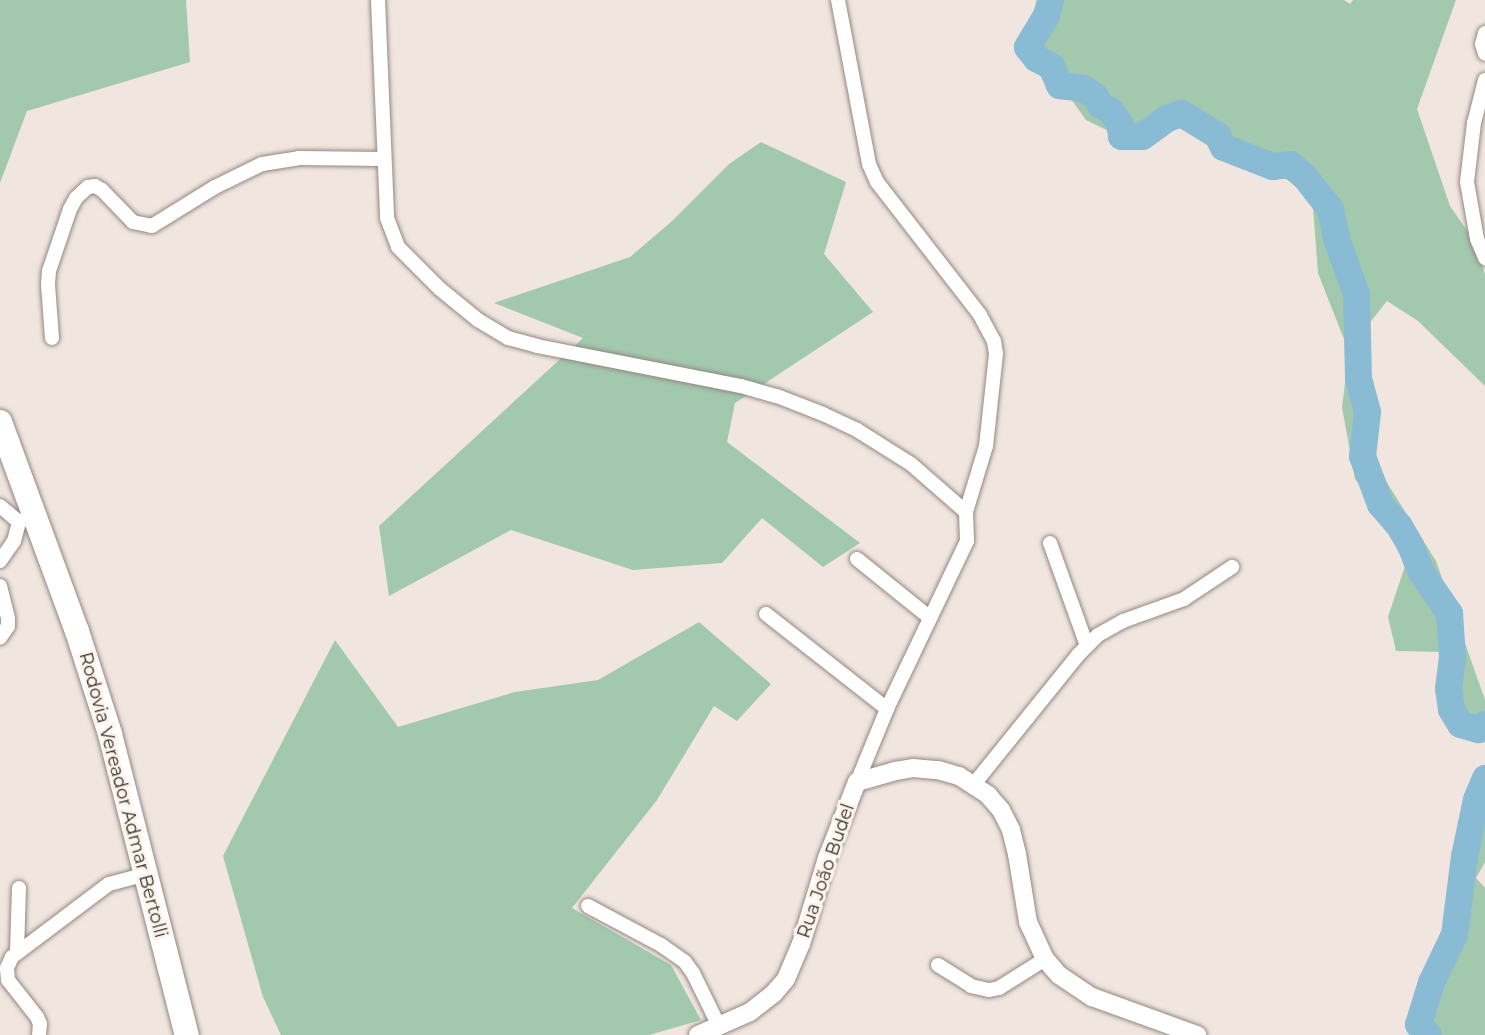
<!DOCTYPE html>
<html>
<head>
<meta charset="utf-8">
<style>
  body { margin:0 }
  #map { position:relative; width:1485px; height:1035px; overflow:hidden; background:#f1e6df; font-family:Montserrat,sans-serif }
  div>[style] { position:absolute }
  .green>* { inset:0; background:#a2c8ad }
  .river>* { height:27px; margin:-13.5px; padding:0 13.5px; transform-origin:13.5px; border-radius:13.5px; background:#8abbd5 }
  .roads { filter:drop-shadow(0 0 2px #928882) drop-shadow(0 0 2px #928882) }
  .street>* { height:14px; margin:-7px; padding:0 7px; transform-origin:7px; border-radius:7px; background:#fff }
  .secondary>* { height:18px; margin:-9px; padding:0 9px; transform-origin:9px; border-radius:9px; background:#fff }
  .highway>* { height:24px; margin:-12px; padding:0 12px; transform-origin:12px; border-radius:12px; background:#fff }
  span { translate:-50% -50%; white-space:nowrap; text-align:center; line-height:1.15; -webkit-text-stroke:6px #fef4ec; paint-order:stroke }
  .street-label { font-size:18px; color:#363230 }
</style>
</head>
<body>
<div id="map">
  <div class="green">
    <i style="clip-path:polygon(0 0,186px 0,190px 62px,27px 111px,0 183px)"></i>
    <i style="clip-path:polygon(1037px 0,1344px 0,1350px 4px,1353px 0,1456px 0,1417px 109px,1450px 206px,1477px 245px,1485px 275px,1485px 386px,1418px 321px,1387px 301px,1351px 346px,1350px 391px,1369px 454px,1436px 561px,1485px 700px,1485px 718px,1453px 719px,1443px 652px,1396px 651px,1388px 617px,1411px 548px,1355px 479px,1342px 407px,1349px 352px,1318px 273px,1313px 207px,1298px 182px,1257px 173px,1187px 118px,1131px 142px,1086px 120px,1032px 44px)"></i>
    <i style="clip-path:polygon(761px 142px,846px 182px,824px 254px,873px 312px,735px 403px,727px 442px,860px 543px,823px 567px,762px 518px,722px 563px,633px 570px,511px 530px,389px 596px,379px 526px,583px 338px,494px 303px,630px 257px,671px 222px,729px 164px)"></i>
    <i style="clip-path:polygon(699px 622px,771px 684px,737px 721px,714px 706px,657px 800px,572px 908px,671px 965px,701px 1020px,649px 1035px,281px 1035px,263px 997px,223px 856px,335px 640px,398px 727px,515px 692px,598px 680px)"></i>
    <i style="clip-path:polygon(1480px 782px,1485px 782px,1485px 862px,1476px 878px,1485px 888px,1485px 1035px,1415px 1035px,1457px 919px,1466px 825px)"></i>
  </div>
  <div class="river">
    <i style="left:1050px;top:0;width:16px;rotate:105deg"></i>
    <i style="left:1046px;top:15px;width:37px;rotate:121deg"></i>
    <i style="left:1027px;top:47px;width:14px;rotate:51deg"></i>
    <i style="left:1036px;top:58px;width:17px;rotate:28deg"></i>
    <i style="left:1051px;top:66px;width:21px;rotate:67deg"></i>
    <i style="left:1059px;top:85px;width:24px;rotate:7deg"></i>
    <i style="left:1083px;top:88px;width:14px;rotate:34deg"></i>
    <i style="left:1095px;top:96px;width:10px;rotate:61deg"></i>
    <i style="left:1100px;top:105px;width:11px;rotate:27deg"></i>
    <i style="left:1110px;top:110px;width:16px;rotate:55deg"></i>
    <i style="left:1119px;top:123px;width:13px;rotate:81deg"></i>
    <i style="left:1121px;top:136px;width:21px"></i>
    <i style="left:1142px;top:136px;width:31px;rotate:-36deg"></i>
    <i style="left:1167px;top:118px;width:15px;rotate:-20deg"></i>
    <i style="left:1181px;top:113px;width:42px;rotate:31.4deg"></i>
    <i style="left:1217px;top:135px;width:13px;rotate:63deg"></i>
    <i style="left:1223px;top:147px;width:53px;rotate:21.2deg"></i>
    <i style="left:1272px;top:166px;width:18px;rotate:-6deg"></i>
    <i style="left:1290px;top:164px;width:20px;rotate:41deg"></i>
    <i style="left:1305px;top:177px;width:41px;rotate:52deg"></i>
    <i style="left:1330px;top:209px;width:30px;rotate:78deg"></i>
    <i style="left:1336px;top:238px;width:59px;rotate:70.3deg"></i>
    <i style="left:1356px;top:294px;width:84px;rotate:88.6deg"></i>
    <i style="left:1358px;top:378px;width:35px;rotate:75deg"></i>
    <i style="left:1367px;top:412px;width:44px;rotate:96.5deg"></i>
    <i style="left:1362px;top:456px;width:51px;rotate:69.4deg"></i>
    <i style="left:1380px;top:504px;width:29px;rotate:49deg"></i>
    <i style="left:1399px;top:526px;width:22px;rotate:60deg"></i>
    <i style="left:1410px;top:545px;width:29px;rotate:68deg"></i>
    <i style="left:1421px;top:572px;width:50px;rotate:55.7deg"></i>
    <i style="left:1449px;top:613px;width:43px;rotate:86deg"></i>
    <i style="left:1452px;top:656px;width:32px;rotate:97deg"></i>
    <i style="left:1448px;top:688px;width:21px;rotate:82deg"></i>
    <i style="left:1451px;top:709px;width:17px;rotate:59deg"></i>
    <i style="left:1460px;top:724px;width:19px;rotate:16deg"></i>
    <i style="left:1478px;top:729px;width:9px;rotate:-36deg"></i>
    <i style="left:1428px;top:1035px;width:15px;rotate:-132deg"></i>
    <i style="left:1418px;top:1024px;width:44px;rotate:-72.8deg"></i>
    <i style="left:1431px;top:982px;width:53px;rotate:-64.4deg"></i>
    <i style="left:1454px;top:934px;width:79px;rotate:-82.7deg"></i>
    <i style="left:1464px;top:856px;width:58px;rotate:-78.1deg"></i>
    <i style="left:1476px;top:799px;width:23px;rotate:-67deg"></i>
  </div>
  <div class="roads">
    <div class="street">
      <i style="left:378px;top:0;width:218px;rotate:87.6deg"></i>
      <i style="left:387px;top:218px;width:31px;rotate:69deg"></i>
      <i style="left:398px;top:247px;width:59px;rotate:45deg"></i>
      <i style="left:440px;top:289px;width:49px;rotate:39.2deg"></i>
      <i style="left:478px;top:320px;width:35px;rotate:31deg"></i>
      <i style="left:508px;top:338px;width:30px;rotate:15deg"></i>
      <i style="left:537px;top:346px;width:208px;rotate:11.1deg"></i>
      <i style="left:741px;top:386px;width:37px;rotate:16deg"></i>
      <i style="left:777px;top:396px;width:49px;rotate:21.4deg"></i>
      <i style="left:823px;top:414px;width:38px;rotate:25deg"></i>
      <i style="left:857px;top:430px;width:64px;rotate:32.2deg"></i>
      <i style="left:911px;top:464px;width:73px;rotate:41.1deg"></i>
      <i style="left:838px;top:0;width:167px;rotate:79.3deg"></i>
      <i style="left:869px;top:164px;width:20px;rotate:66deg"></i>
      <i style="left:877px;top:182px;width:168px;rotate:52.2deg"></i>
      <i style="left:980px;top:315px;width:30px;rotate:62deg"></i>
      <i style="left:994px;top:341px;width:13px;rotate:81deg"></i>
      <i style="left:996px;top:354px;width:93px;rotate:96.2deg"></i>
      <i style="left:986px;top:446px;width:69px;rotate:106.9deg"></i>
      <i style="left:966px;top:512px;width:29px;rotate:88deg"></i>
      <i style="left:967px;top:541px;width:186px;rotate:115.5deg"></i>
      <i style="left:887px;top:709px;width:79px;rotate:112.3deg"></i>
      <i style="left:1485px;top:33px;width:11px;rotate:105deg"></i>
      <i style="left:1482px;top:44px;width:10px;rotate:73deg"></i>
      <i style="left:1485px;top:80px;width:44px;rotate:104.3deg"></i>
      <i style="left:1474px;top:123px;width:59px;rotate:96.8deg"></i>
      <i style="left:1467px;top:182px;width:58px;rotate:80deg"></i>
      <i style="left:1477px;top:239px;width:21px;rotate:67deg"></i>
      <i style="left:52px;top:338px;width:53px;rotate:-94.3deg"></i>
      <i style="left:48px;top:285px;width:14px;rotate:-86deg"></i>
      <i style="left:49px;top:271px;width:65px;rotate:-71.3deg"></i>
      <i style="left:70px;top:209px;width:13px;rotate:-61deg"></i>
      <i style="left:76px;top:198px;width:16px;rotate:-43deg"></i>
      <i style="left:88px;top:187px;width:7px;rotate:-8deg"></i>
      <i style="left:95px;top:186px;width:8px;rotate:30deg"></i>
      <i style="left:102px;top:190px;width:45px;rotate:45.9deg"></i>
      <i style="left:133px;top:222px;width:19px;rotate:12deg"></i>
      <i style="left:152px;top:226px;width:74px;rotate:-31.8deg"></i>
      <i style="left:215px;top:187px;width:52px;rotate:-26.1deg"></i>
      <i style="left:262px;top:164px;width:37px;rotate:-9deg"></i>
      <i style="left:299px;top:158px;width:85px;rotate:0.7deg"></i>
      <i style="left:0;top:506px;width:25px;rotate:40deg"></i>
      <i style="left:1050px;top:543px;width:109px;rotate:70.2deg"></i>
      <i style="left:857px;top:559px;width:92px;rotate:38.9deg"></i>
      <i style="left:0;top:561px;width:24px;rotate:-55deg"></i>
      <i style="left:14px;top:541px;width:20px;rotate:-75deg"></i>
      <i style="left:19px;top:522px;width:19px;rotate:-25deg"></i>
      <i style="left:0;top:586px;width:34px;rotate:76deg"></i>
      <i style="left:8px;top:619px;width:7px;rotate:90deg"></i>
      <i style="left:8px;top:626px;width:14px;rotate:124deg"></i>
      <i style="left:766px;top:614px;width:154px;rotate:38.1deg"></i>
      <i style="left:974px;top:784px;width:166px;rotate:-51.1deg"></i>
      <i style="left:1078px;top:655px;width:28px;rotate:-45deg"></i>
      <i style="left:1098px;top:635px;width:29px;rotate:-29deg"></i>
      <i style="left:1123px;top:621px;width:65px;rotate:-19.8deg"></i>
      <i style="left:1184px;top:599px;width:58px;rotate:-33.7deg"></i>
      <i style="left:588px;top:906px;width:83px;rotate:28.1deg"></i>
      <i style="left:661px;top:945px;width:29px;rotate:35deg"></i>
      <i style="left:685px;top:962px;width:14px;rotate:54deg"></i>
      <i style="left:693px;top:973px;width:59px;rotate:63.9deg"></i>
      <i style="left:17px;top:951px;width:63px;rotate:-88.2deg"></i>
      <i style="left:938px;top:965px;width:39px;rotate:32deg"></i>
      <i style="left:971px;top:986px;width:18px;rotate:13deg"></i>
      <i style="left:989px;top:990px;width:10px;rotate:-11deg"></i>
      <i style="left:999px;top:988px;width:54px;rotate:-32.2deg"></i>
      <i style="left:39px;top:1035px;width:11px;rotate:-85deg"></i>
      <i style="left:40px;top:1024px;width:8px;rotate:-113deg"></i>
      <i style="left:37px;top:1017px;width:47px;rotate:-128.1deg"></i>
      <i style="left:8px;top:980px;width:12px;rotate:-95deg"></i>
      <i style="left:7px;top:968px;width:12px;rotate:-66deg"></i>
      <i style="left:12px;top:957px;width:121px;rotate:-37deg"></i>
      <i style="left:109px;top:884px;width:38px;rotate:-15deg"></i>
    </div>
    <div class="secondary">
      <i style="left:698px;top:1035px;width:57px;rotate:-23.9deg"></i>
      <i style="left:750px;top:1012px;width:31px;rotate:-38deg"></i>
      <i style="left:774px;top:993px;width:18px;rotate:-49deg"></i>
      <i style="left:786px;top:979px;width:38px;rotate:-67deg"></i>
      <i style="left:801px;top:944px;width:90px;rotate:-73.2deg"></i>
      <i style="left:827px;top:858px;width:82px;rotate:-68.5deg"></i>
      <i style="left:857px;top:782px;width:40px;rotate:-16deg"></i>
      <i style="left:895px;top:771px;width:18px;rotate:-9deg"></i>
      <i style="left:913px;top:768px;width:25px;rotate:5deg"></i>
      <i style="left:938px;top:770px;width:22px;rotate:16deg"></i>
      <i style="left:959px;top:776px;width:35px;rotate:33deg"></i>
      <i style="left:988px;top:795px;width:20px;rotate:49deg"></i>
      <i style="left:1001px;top:810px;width:22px;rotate:63deg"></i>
      <i style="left:1011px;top:830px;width:25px;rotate:76deg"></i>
      <i style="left:1017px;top:854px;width:69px;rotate:80.8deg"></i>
      <i style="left:1028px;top:922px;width:41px;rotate:65.3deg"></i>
      <i style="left:1045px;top:959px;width:21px;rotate:49deg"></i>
      <i style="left:1059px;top:975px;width:40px;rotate:34deg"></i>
      <i style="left:1092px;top:997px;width:112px;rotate:19.9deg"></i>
    </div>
    <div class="highway">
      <i style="left:0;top:422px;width:223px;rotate:69.8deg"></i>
      <i style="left:77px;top:631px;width:108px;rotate:72.2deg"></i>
      <i style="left:110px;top:734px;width:311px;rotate:75.7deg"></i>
    </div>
  </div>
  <div class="street-label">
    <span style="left:123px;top:795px;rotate:75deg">Rodovia Vereador Admar Bertolli</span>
    <span style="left:826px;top:871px;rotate:-71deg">Rua João Budel</span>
  </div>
</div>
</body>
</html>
